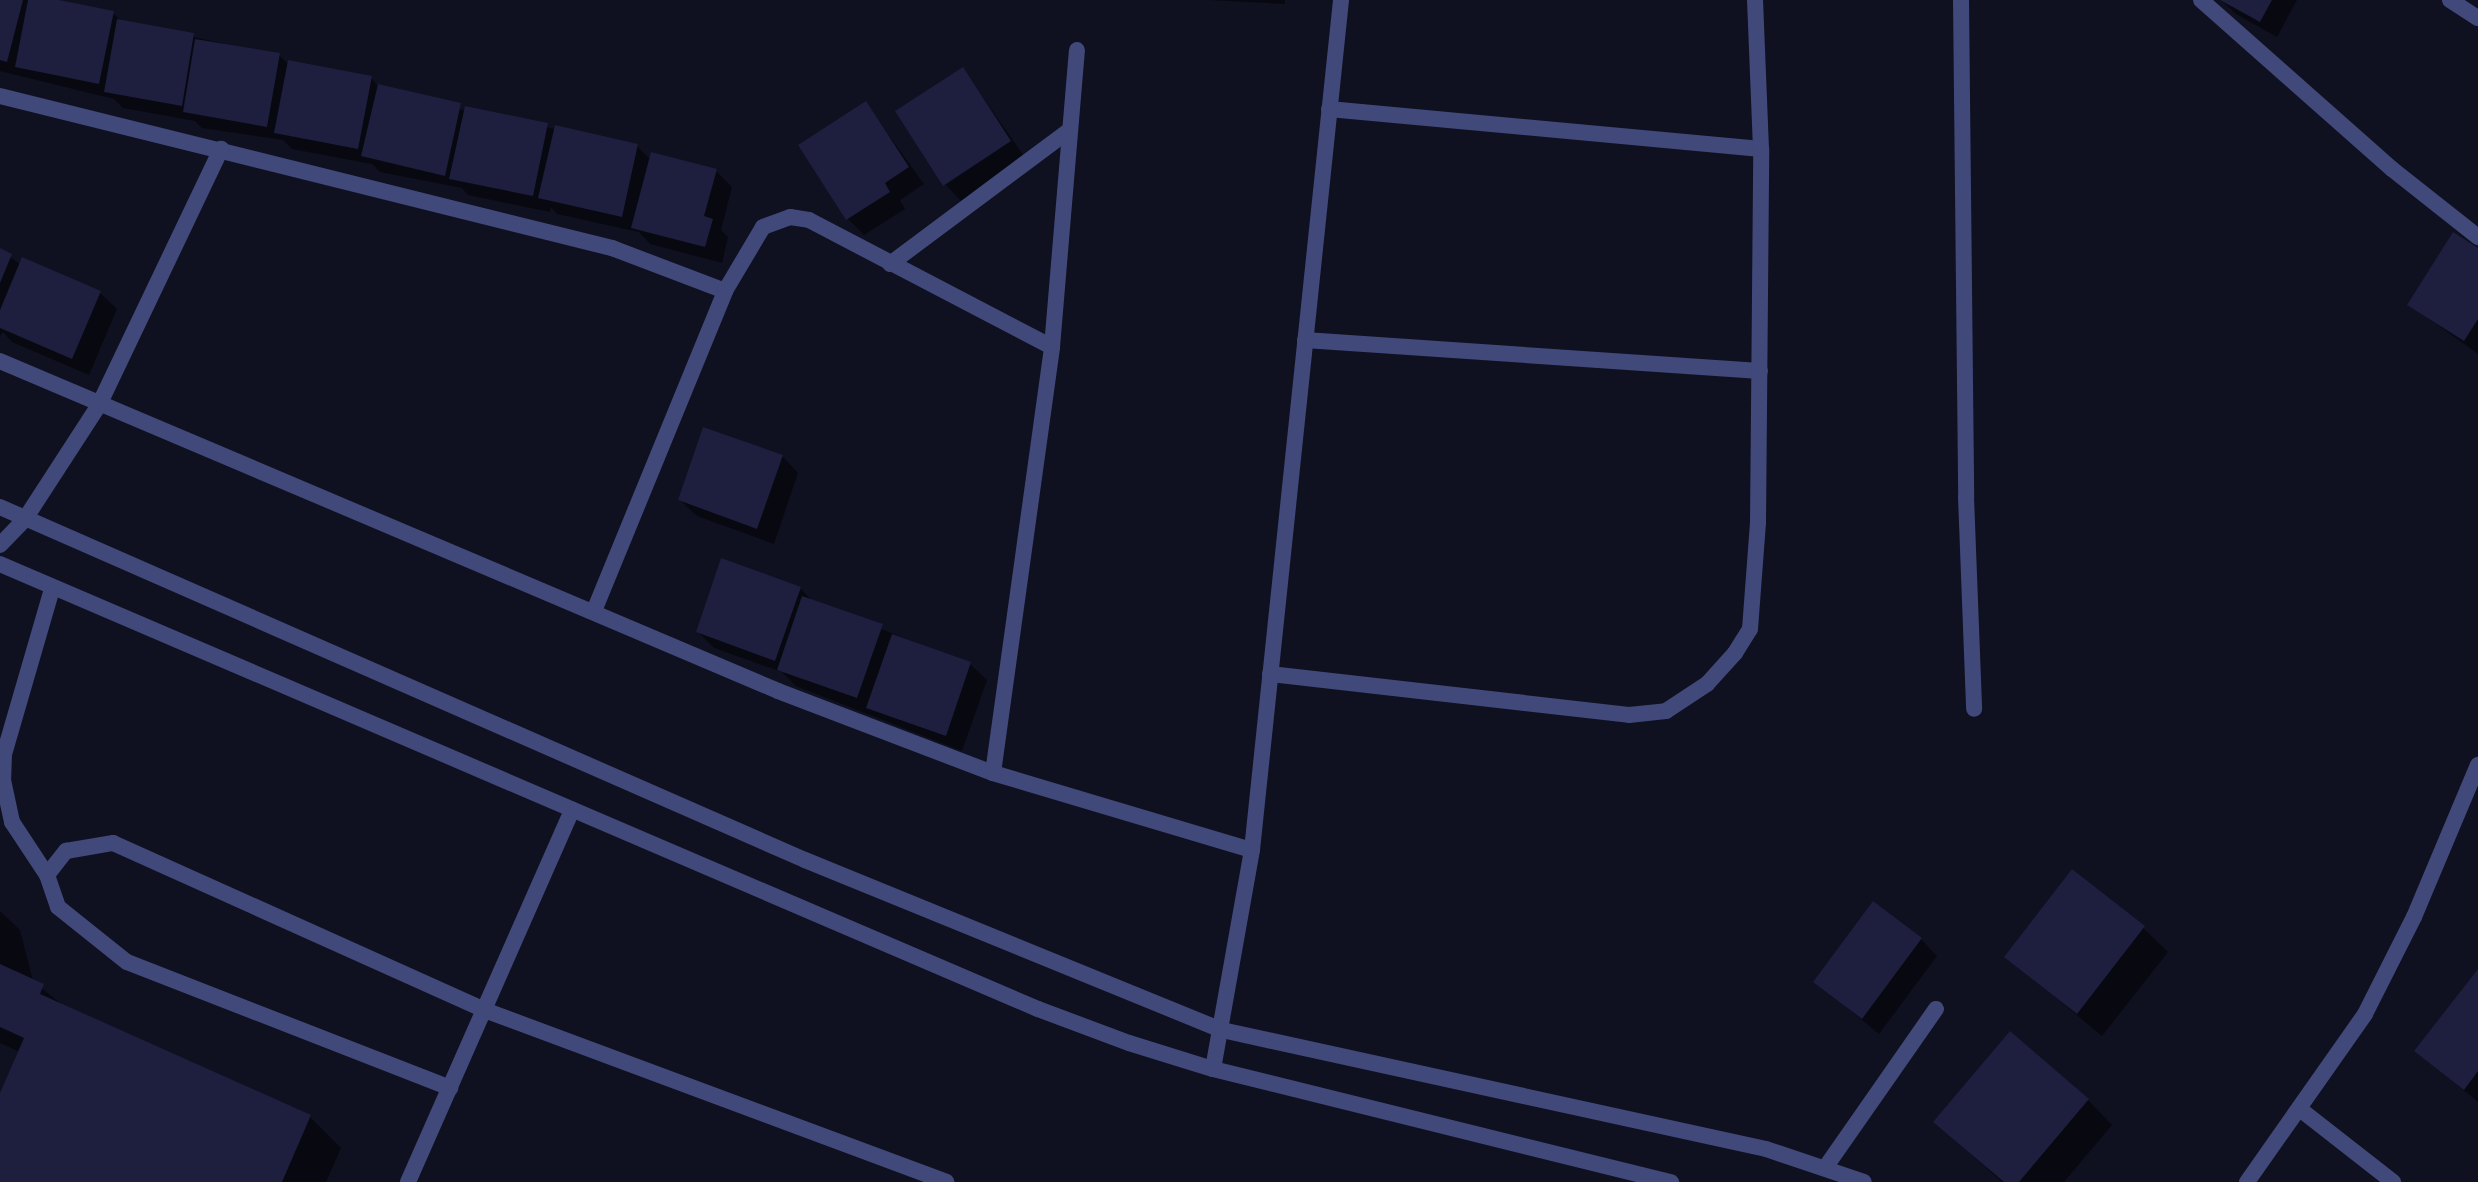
<!DOCTYPE html>
<html>
<head>
<meta charset="utf-8">
<style>
  body { margin:0 }
  #map { position:relative; width:2478px; height:1182px; overflow:hidden; background:#0f1020; font-family:Roboto,sans-serif }
  div>[style] { position:absolute }
  .shadow>* { inset:0; background:#0007 }
  .building>* { inset:0; background:#1e1e3e }
  .service>* { height:16px; margin:-8px; padding:0 8px; transform-origin:8px; border-radius:8px; background:#404979 }
  .minor>* { height:16px; margin:-8px; padding:0 8px; transform-origin:8px; border-radius:8px; background:#404979 }
  .tertiary>* { height:16px; margin:-8px; padding:0 8px; transform-origin:8px; border-radius:8px; background:#404979 }
  span { translate:-50% -50%; white-space:nowrap; text-align:center; line-height:1.15; -webkit-text-stroke:7px #0f1020; paint-order:stroke }
</style>
</head>
<body>
<div id="map">
  <div class="shadow">
    <i style="clip-path:polygon(0 0,50px 0,113px 13px,122px 22px,279px 55px,289px 65px,371px 78px,378px 86px,466px 111px,637px 146px,651px 160px,716px 171px,732px 187px,721px 230px,728px 237px,722px 263px,650px 244px,639px 232px,557px 214px,551px 207px,550px 212px,468px 195px,462px 188px,380px 172px,372px 164px,292px 149px,283px 140px,202px 128px,195px 121px,123px 108px,114px 99px,0 71px)"></i>
    <i style="clip-path:polygon(1210px 0,1285px 0,1285px 4px)"></i>
    <i style="clip-path:polygon(2221px 0,2297px 0,2277px 37px,2236px 14px)"></i>
    <i style="clip-path:polygon(963px 69px,1026px 159px,961px 201px,945px 184px)"></i>
    <i style="clip-path:polygon(866px 104px,924px 184px,900px 200px,905px 209px,864px 235px,847px 218px)"></i>
    <i style="clip-path:polygon(0 250px,21px 265px,100px 293px,117px 309px,89px 375px,12px 342px,3px 332px,0 336px)"></i>
    <i style="clip-path:polygon(2478px 251px,2478px 354px,2409px 304px)"></i>
    <i style="clip-path:polygon(782px 456px,798px 473px,774px 544px,697px 516px,680px 500px)"></i>
    <i style="clip-path:polygon(800px 588px,813px 602px,970px 664px,987px 680px,962px 751px,796px 686px,782px 672px,714px 648px,698px 632px)"></i>
    <i style="clip-path:polygon(0 911px,20px 930px,33px 981px,65px 1007px,310px 1117px,341px 1148px,326px 1182px,0 1182px,0 1098px,20px 1052px,0 1043px)"></i>
    <i style="clip-path:polygon(2143px 928px,2168px 952px,2102px 1036px,2007px 957px)"></i>
    <i style="clip-path:polygon(1921px 939px,1937px 956px,1879px 1034px,1816px 982px)"></i>
    <i style="clip-path:polygon(2478px 972px,2478px 1102px,2417px 1051px)"></i>
    <i style="clip-path:polygon(2088px 1100px,2112px 1125px,2064px 1182px,2002px 1182px,1935px 1122px)"></i>
  </div>
  <div class="building">
    <i style="clip-path:polygon(0 0,23px 0,7px 62px,0 60px)"></i>
    <i style="clip-path:polygon(28px 0,59px 0,114px 11px,99px 84px,15px 67px)"></i>
    <i style="clip-path:polygon(2220px 0,2272px 0,2260px 22px)"></i>
    <i style="clip-path:polygon(117px 19px,194px 33px,182px 106px,104px 92px)"></i>
    <i style="clip-path:polygon(195px 39px,280px 53px,267px 127px,183px 112px)"></i>
    <i style="clip-path:polygon(288px 60px,372px 76px,358px 149px,274px 133px)"></i>
    <i style="clip-path:polygon(963px 67px,1011px 141px,943px 186px,895px 111px)"></i>
    <i style="clip-path:polygon(378px 84px,461px 103px,445px 176px,361px 156px)"></i>
    <i style="clip-path:polygon(866px 101px,909px 167px,885px 183px,890px 192px,846px 220px,798px 145px)"></i>
    <i style="clip-path:polygon(465px 106px,548px 123px,533px 196px,449px 179px)"></i>
    <i style="clip-path:polygon(555px 125px,638px 144px,622px 217px,538px 198px)"></i>
    <i style="clip-path:polygon(651px 152px,717px 169px,704px 216px,713px 219px,705px 247px,631px 228px)"></i>
    <i style="clip-path:polygon(2453px 232px,2478px 248px,2478px 319px,2464px 341px,2407px 305px)"></i>
    <i style="clip-path:polygon(0 248px,12px 254px,0 283px)"></i>
    <i style="clip-path:polygon(22px 257px,101px 291px,72px 359px,0 328px,0 310px)"></i>
    <i style="clip-path:polygon(703px 427px,783px 455px,757px 529px,678px 500px)"></i>
    <i style="clip-path:polygon(721px 558px,801px 587px,775px 661px,696px 632px)"></i>
    <i style="clip-path:polygon(802px 596px,883px 624px,857px 698px,777px 670px)"></i>
    <i style="clip-path:polygon(892px 634px,971px 662px,946px 736px,866px 708px)"></i>
    <i style="clip-path:polygon(2072px 869px,2145px 926px,2077px 1014px,2004px 957px)"></i>
    <i style="clip-path:polygon(1873px 901px,1922px 938px,1862px 1019px,1813px 982px)"></i>
    <i style="clip-path:polygon(0 964px,44px 984px,40px 994px,311px 1115px,282px 1182px,0 1182px,0 1093px,24px 1038px,0 1027px)"></i>
    <i style="clip-path:polygon(2478px 969px,2478px 1071px,2464px 1090px,2414px 1051px)"></i>
    <i style="clip-path:polygon(2010px 1031px,2089px 1099px,2019px 1182px,2004px 1182px,1933px 1122px)"></i>
  </div>
  <div class="service">
    <i style="left:52px;top:589px;width:172px;rotate:106.2deg"></i>
    <i style="left:4px;top:754px;width:26px;rotate:92deg"></i>
    <i style="left:3px;top:780px;width:43px;rotate:77.9deg"></i>
    <i style="left:12px;top:822px;width:64px;rotate:56.6deg"></i>
    <i style="left:47px;top:875px;width:34px;rotate:71deg"></i>
    <i style="left:58px;top:907px;width:88px;rotate:38.6deg"></i>
    <i style="left:127px;top:962px;width:347px;rotate:21.3deg"></i>
    <i style="left:47px;top:875px;width:31px;rotate:-52deg"></i>
    <i style="left:66px;top:851px;width:48px;rotate:-9.7deg"></i>
    <i style="left:113px;top:843px;width:410px;rotate:24.2deg"></i>
    <i style="left:487px;top:1011px;width:490px;rotate:20.4deg"></i>
    <i style="left:408px;top:1182px;width:407px;rotate:-66.2deg"></i>
  </div>
  <div class="minor">
    <i style="left:1961px;top:0;width:497px;rotate:89.4deg"></i>
    <i style="left:1966px;top:497px;width:212px;rotate:87.8deg"></i>
    <i style="left:2201px;top:0;width:255px;rotate:41.5deg"></i>
    <i style="left:2392px;top:169px;width:110px;rotate:38.3deg"></i>
    <i style="left:2450px;top:0;width:33px;rotate:33deg"></i>
    <i style="left:0;top:96px;width:631px;rotate:13.95deg"></i>
    <i style="left:612px;top:248px;width:121px;rotate:20.8deg"></i>
    <i style="left:1329px;top:109px;width:434px;rotate:5.3deg"></i>
    <i style="left:890px;top:264px;width:224px;rotate:-36.7deg"></i>
    <i style="left:1305px;top:340px;width:456px;rotate:3.9deg"></i>
    <i style="left:0;top:361px;width:845px;rotate:22.98deg"></i>
    <i style="left:778px;top:691px;width:230px;rotate:20.9deg"></i>
    <i style="left:993px;top:773px;width:270px;rotate:16.6deg"></i>
    <i style="left:0;top:545px;width:36px;rotate:-46deg"></i>
    <i style="left:25px;top:519px;width:136px;rotate:-57deg"></i>
    <i style="left:99px;top:405px;width:284px;rotate:-64.5deg"></i>
    <i style="left:594px;top:611px;width:346px;rotate:-67.7deg"></i>
    <i style="left:725px;top:291px;width:74px;rotate:-59.3deg"></i>
    <i style="left:763px;top:227px;width:29px;rotate:-20deg"></i>
    <i style="left:790px;top:217px;width:19px;rotate:9deg"></i>
    <i style="left:809px;top:220px;width:274px;rotate:27.6deg"></i>
    <i style="left:1270px;top:674px;width:361px;rotate:6.5deg"></i>
    <i style="left:1629px;top:715px;width:37px;rotate:-6deg"></i>
    <i style="left:1666px;top:711px;width:49px;rotate:-33.4deg"></i>
    <i style="left:1707px;top:684px;width:42px;rotate:-47.9deg"></i>
    <i style="left:1735px;top:653px;width:28px;rotate:-58deg"></i>
    <i style="left:1750px;top:629px;width:106px;rotate:-85.7deg"></i>
    <i style="left:1758px;top:523px;width:374px;rotate:-89.5deg"></i>
    <i style="left:1761px;top:149px;width:149px;rotate:-92.3deg"></i>
    <i style="left:993px;top:773px;width:430px;rotate:-82.1deg"></i>
    <i style="left:1052px;top:347px;width:298px;rotate:-85.2deg"></i>
    <i style="left:1213px;top:1069px;width:222px;rotate:-79.9deg"></i>
    <i style="left:1252px;top:850px;width:855px;rotate:-84.02deg"></i>
    <i style="left:2301px;top:1110px;width:117px;rotate:38deg"></i>
    <i style="left:1825px;top:1168px;width:194px;rotate:-55.1deg"></i>
    <i style="left:2247px;top:1182px;width:205px;rotate:-54.9deg"></i>
    <i style="left:2365px;top:1014px;width:109px;rotate:-63.2deg"></i>
    <i style="left:2414px;top:917px;width:165px;rotate:-67.2deg"></i>
  </div>
  <div class="tertiary">
    <i style="left:0;top:507px;width:879px;rotate:23.68deg"></i>
    <i style="left:805px;top:860px;width:450px;rotate:22.2deg"></i>
    <i style="left:1222px;top:1030px;width:557px;rotate:12.34deg"></i>
    <i style="left:1766px;top:1149px;width:103px;rotate:18.6deg"></i>
    <i style="left:0;top:564px;width:1129px;rotate:23.21deg"></i>
    <i style="left:1038px;top:1009px;width:97px;rotate:20.5deg"></i>
    <i style="left:1129px;top:1043px;width:88px;rotate:17.2deg"></i>
    <i style="left:1213px;top:1069px;width:472px;rotate:13.9deg"></i>
  </div>
</div>
</body>
</html>
